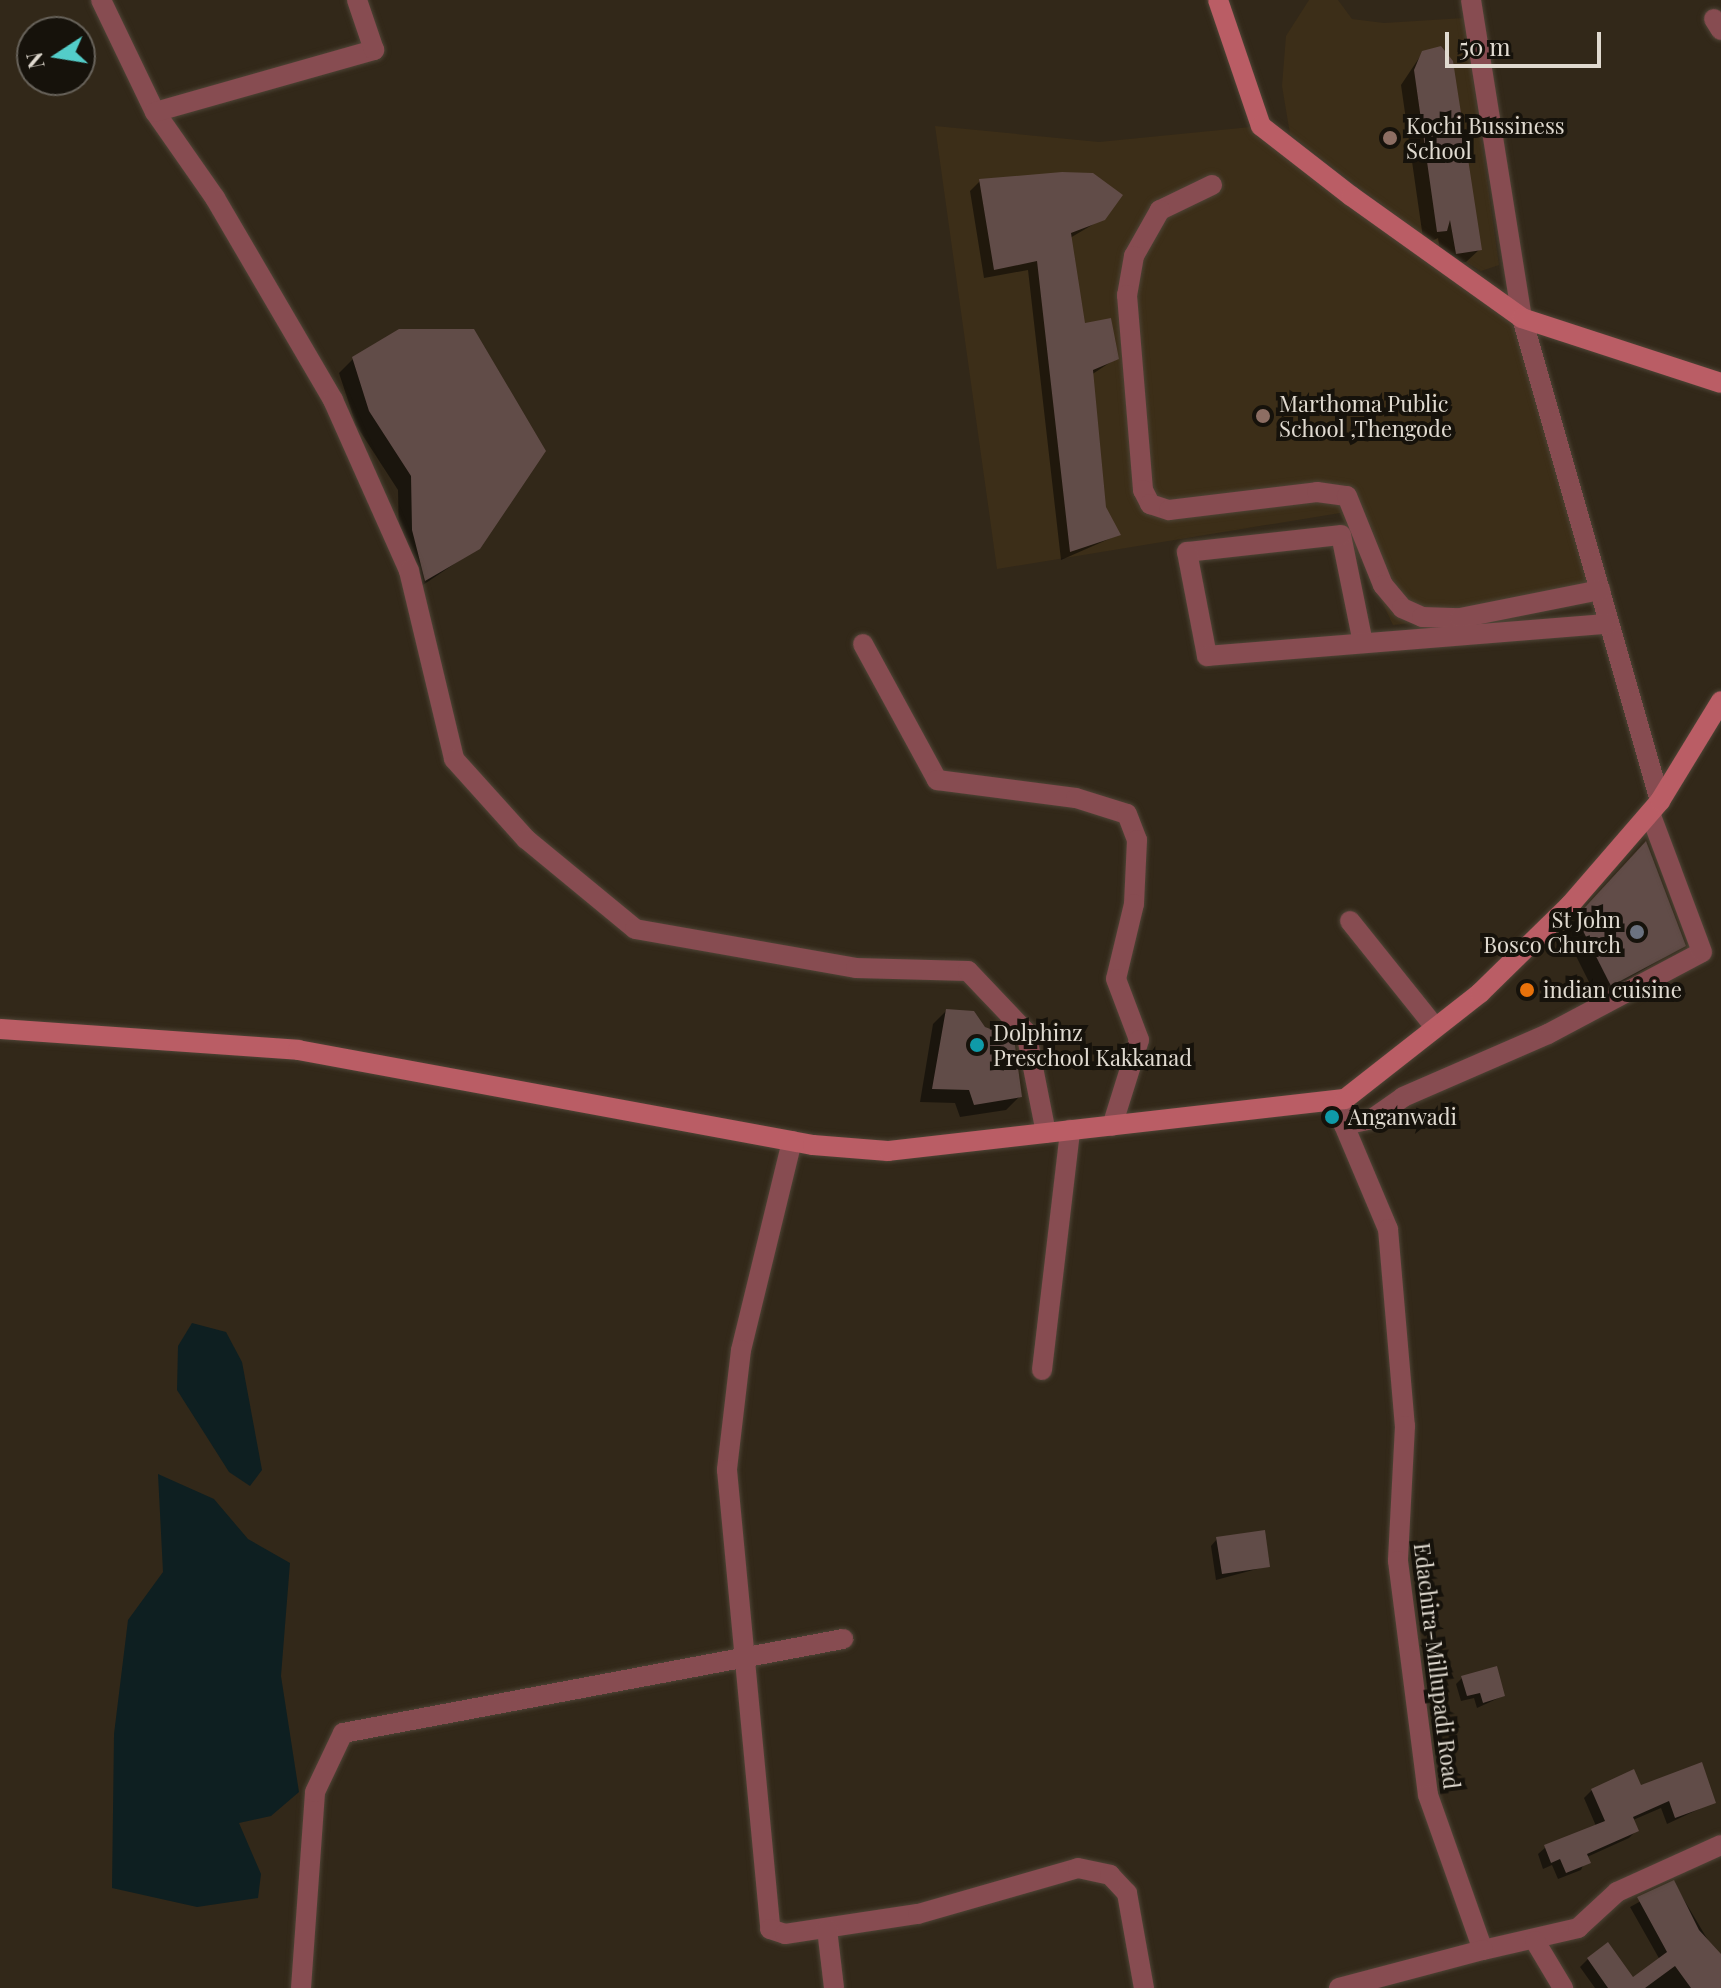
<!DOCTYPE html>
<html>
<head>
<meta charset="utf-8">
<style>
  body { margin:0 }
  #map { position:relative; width:1721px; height:1988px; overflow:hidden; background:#322819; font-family:"Playfair Display",serif }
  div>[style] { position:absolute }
  .built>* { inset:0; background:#3c2e18 }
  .water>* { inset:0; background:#0e1f21 }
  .shadow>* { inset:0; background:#0007 }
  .building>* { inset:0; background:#614c48 }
  .roads { filter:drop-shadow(0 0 2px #4e4436) drop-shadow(0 0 2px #4e4436) }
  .street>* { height:20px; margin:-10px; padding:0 10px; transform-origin:10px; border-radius:10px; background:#874c51 }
  .secondary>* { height:20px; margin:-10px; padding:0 10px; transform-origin:10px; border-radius:10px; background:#ba5d65 }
  .dots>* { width:22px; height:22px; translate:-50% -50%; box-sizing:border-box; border:4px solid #16120b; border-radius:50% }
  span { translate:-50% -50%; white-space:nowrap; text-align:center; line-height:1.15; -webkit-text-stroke:8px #16120b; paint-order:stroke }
  .poi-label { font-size:22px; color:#e0dad0 }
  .left { translate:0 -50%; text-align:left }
  .right { translate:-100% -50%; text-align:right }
  .street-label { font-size:22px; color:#e0dad0 }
  .north { position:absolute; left:16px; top:16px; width:80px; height:80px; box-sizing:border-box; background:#16120b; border:2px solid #67625a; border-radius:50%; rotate:258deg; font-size:22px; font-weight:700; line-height:32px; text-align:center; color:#e0dad0 }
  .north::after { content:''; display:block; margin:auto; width:28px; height:36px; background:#53cdc9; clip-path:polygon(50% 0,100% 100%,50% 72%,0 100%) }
  .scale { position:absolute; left:1445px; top:32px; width:156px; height:36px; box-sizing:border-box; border:4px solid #e0dad0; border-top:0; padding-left:10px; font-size:24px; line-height:28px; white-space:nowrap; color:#e0dad0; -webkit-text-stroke:6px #16120b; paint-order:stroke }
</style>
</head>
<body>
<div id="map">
  <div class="built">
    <i style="clip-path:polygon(1309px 0,1338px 0,1352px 19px,1384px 23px,1464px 18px,1499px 265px,1481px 271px,1422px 235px,1290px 134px,1282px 86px,1286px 36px)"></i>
    <i style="clip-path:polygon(935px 126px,1099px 142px,1261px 126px,1522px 318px,1603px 602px,1393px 625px,1340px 513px,997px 569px)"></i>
  </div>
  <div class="water">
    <i style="clip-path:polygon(192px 1323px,226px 1332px,242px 1362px,262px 1470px,250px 1486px,229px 1472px,177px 1390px,178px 1346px)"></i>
    <i style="clip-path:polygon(158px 1474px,214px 1499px,248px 1539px,290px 1563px,281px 1676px,299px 1792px,271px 1816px,239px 1823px,261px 1874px,258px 1898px,197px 1907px,112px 1888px,114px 1734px,128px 1620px,163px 1572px)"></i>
  </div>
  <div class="shadow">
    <i style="clip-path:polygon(1423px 52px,1480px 249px,1466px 262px,1442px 266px,1438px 238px,1424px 245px,1401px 85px)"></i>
    <i style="clip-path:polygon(980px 181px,1104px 218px,1070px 238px,1084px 325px,1117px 358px,1091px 375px,1104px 508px,1118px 535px,1061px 560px,1028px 270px,984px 278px,970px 191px)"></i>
    <i style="clip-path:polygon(353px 359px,478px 548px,411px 593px,399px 545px,398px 490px,356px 425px,339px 373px)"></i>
    <i style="clip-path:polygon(1633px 857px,1684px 945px,1597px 998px,1564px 932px)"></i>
    <i style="clip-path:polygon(946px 1011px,1020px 1096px,1006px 1110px,960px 1117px,955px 1103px,920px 1102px,933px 1024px)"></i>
    <i style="clip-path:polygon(1217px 1539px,1268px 1566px,1216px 1580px,1211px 1546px)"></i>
    <i style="clip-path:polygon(1462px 1678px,1503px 1696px,1477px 1708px,1474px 1698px,1461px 1701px,1456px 1684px)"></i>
    <i style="clip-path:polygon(1640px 1787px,1714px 1802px,1667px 1824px,1661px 1808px,1633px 1820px,1637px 1830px,1629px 1838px,1587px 1857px,1581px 1870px,1558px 1879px,1552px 1865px,1543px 1869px,1538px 1854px,1546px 1847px,1596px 1826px,1584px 1798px,1592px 1790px)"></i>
    <i style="clip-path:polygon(1674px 1883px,1721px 1962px,1721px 1988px,1595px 1988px,1580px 1967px,1588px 1959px,1632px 1980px,1660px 1960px,1630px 1907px)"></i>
  </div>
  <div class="building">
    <i style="clip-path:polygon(1441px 46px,1453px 61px,1482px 250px,1456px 254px,1450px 220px,1447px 231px,1437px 232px,1414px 70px,1422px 51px)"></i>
    <i style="clip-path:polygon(1062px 172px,1093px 173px,1123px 195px,1105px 220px,1071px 233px,1085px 323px,1111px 318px,1119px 359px,1093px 370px,1106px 507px,1121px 535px,1070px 552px,1037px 261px,994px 270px,979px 179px)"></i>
    <i style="clip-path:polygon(399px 329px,474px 329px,546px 451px,480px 549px,425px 581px,412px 530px,411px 476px,369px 411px,352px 357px)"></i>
    <i style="clip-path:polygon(1646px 841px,1686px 946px,1611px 986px,1576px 917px)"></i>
    <i style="clip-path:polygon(946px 1009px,974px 1011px,985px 1027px,1014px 1038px,1022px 1097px,974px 1105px,969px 1090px,932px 1089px)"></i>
    <i style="clip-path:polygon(1265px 1530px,1270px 1567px,1222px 1574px,1216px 1537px)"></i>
    <i style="clip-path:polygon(1497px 1666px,1505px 1696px,1483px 1703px,1480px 1693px,1467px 1696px,1461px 1676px)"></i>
    <i style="clip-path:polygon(1702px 1762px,1716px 1803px,1675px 1818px,1669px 1801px,1633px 1817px,1639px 1831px,1587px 1854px,1591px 1863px,1566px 1873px,1560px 1859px,1551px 1863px,1544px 1845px,1605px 1821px,1591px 1789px,1634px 1769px,1641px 1785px)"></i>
    <i style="clip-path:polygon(1674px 1880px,1699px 1930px,1721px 1954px,1721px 1988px,1691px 1988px,1675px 1966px,1645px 1988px,1608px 1988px,1587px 1958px,1608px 1942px,1633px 1977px,1667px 1952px,1637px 1897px)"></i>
  </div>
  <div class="roads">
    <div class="street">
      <i style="left:101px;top:0;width:124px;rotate:64.3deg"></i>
      <i style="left:155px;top:112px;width:105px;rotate:55.1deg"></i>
      <i style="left:215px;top:198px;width:234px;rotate:59.7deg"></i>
      <i style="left:333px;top:400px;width:187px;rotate:66deg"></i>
      <i style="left:409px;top:571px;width:193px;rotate:76.5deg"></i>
      <i style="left:454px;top:759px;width:108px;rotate:48deg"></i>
      <i style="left:526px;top:839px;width:141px;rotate:39.5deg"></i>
      <i style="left:635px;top:929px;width:224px;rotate:10deg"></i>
      <i style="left:856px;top:968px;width:112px;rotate:1.5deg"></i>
      <i style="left:968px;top:971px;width:84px;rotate:46.4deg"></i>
      <i style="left:1026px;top:1032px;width:103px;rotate:78.8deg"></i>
      <i style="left:1471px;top:0;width:322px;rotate:80.9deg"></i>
      <i style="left:1522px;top:318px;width:502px;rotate:74.05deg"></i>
      <i style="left:1714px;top:19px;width:13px;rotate:58deg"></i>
      <i style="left:155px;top:112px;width:228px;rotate:-15.8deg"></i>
      <i style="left:374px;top:50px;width:53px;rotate:-108.8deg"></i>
      <i style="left:1212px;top:185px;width:58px;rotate:154.3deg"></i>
      <i style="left:1160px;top:210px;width:53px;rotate:119.5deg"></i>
      <i style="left:1134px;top:256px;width:40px;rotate:100deg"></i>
      <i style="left:1127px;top:295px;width:196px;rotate:85.3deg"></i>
      <i style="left:1143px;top:490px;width:16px;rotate:63deg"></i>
      <i style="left:1150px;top:504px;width:20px;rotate:18deg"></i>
      <i style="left:1169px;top:510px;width:149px;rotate:-6.9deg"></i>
      <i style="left:1317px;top:492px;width:30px;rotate:8deg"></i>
      <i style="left:1347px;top:496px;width:96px;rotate:68deg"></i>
      <i style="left:1383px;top:585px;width:30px;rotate:50deg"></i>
      <i style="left:1402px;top:608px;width:22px;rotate:24deg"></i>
      <i style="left:1422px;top:617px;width:38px;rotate:2deg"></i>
      <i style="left:1460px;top:618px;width:143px;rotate:-11.3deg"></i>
      <i style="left:1363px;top:643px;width:110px;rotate:-101.5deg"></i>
      <i style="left:1341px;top:535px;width:155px;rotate:173.7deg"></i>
      <i style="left:1187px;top:552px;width:106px;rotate:79.1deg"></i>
      <i style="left:1207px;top:656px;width:403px;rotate:-4.6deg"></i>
      <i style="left:863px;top:644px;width:155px;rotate:61.4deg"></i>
      <i style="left:937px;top:780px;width:140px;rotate:7.4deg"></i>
      <i style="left:1076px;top:798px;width:53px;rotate:17.4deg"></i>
      <i style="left:1127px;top:814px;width:28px;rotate:69deg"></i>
      <i style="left:1137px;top:840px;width:64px;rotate:92.7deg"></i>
      <i style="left:1134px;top:904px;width:77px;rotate:103.5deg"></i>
      <i style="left:1116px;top:979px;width:65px;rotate:69.3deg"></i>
      <i style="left:1139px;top:1040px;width:90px;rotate:107.4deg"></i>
      <i style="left:1350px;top:921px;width:136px;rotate:51.3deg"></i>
      <i style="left:1344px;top:1115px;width:10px;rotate:90deg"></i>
      <i style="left:1344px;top:1125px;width:29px;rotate:-12deg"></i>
      <i style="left:1372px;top:1119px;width:38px;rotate:-35deg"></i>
      <i style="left:1403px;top:1097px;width:158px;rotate:-23.5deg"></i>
      <i style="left:1548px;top:1034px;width:174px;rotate:-28deg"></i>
      <i style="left:1702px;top:952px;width:148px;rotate:-110.5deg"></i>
      <i style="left:1344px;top:1125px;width:113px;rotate:67.1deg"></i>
      <i style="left:1388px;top:1229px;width:198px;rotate:85.1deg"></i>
      <i style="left:1405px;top:1426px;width:135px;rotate:93deg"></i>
      <i style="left:1398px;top:1561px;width:236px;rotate:82.7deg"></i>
      <i style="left:1428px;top:1795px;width:164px;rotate:70.5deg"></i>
      <i style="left:1483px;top:1950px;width:98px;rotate:-13deg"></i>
      <i style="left:1578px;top:1928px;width:53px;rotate:-42.7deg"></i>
      <i style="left:1617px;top:1892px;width:114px;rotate:-24.3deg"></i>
      <i style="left:792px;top:1141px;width:215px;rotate:103.7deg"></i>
      <i style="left:741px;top:1350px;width:121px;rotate:96.7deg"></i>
      <i style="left:727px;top:1470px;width:461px;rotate:84.6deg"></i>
      <i style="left:770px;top:1929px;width:16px;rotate:18deg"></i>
      <i style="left:785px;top:1934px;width:134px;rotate:-8.6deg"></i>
      <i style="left:918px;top:1914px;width:166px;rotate:-16deg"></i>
      <i style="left:1078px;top:1868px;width:33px;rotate:12deg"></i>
      <i style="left:1110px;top:1875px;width:25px;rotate:47deg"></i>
      <i style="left:1127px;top:1893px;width:97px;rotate:79.9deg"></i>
      <i style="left:1042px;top:1370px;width:242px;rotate:-83.3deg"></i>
      <i style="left:827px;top:1929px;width:59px;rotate:83.2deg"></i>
      <i style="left:1535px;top:1941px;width:55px;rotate:59.2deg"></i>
      <i style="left:301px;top:1988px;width:196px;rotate:-85.9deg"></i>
      <i style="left:315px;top:1792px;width:65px;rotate:-64.6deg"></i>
      <i style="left:343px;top:1733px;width:509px;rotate:-10.65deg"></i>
      <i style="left:1339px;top:1988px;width:149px;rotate:-14.8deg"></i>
    </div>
    <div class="secondary">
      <i style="left:1218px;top:0;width:133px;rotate:71.2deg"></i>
      <i style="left:1261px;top:126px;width:114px;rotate:37.9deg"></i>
      <i style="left:1351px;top:196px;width:210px;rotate:35.5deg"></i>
      <i style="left:1522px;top:318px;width:209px;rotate:18.1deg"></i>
      <i style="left:0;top:1029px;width:299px;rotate:4deg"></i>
      <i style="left:298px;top:1050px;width:524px;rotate:10.45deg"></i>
      <i style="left:813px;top:1145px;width:75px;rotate:4.6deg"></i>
      <i style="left:888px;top:1151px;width:460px;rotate:-6.5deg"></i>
      <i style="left:1345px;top:1099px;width:172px;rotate:-38.1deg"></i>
      <i style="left:1480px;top:993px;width:126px;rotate:-44.4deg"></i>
      <i style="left:1570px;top:905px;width:138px;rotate:-49.1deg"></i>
      <i style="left:1660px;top:801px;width:117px;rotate:-58.6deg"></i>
    </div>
  </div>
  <div class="dots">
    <i style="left:1390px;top:138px;background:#8d6e63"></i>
    <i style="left:1263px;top:416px;background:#8d6e63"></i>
    <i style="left:1637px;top:932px;background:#6b7280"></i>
    <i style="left:1527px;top:990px;background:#e8710a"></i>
    <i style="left:977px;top:1045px;background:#0f9aa8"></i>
    <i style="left:1332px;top:1117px;background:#0f9aa8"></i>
  </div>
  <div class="poi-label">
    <span class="left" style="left:1406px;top:138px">Kochi Bussiness<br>School</span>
    <span class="left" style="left:1279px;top:416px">Marthoma Public<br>School ,Thengode</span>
    <span class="right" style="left:1621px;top:932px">St John<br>Bosco Church</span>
    <span class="left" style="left:1543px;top:990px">indian cuisine</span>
    <span class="left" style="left:993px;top:1045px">Dolphinz<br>Preschool Kakkanad</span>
    <span class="left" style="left:1348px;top:1117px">Anganwadi</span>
  </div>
  <div class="street-label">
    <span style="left:1437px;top:1666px;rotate:83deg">Edachira-Millupadi Road</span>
  </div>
  <div class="north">N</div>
  <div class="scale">50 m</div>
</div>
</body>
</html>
